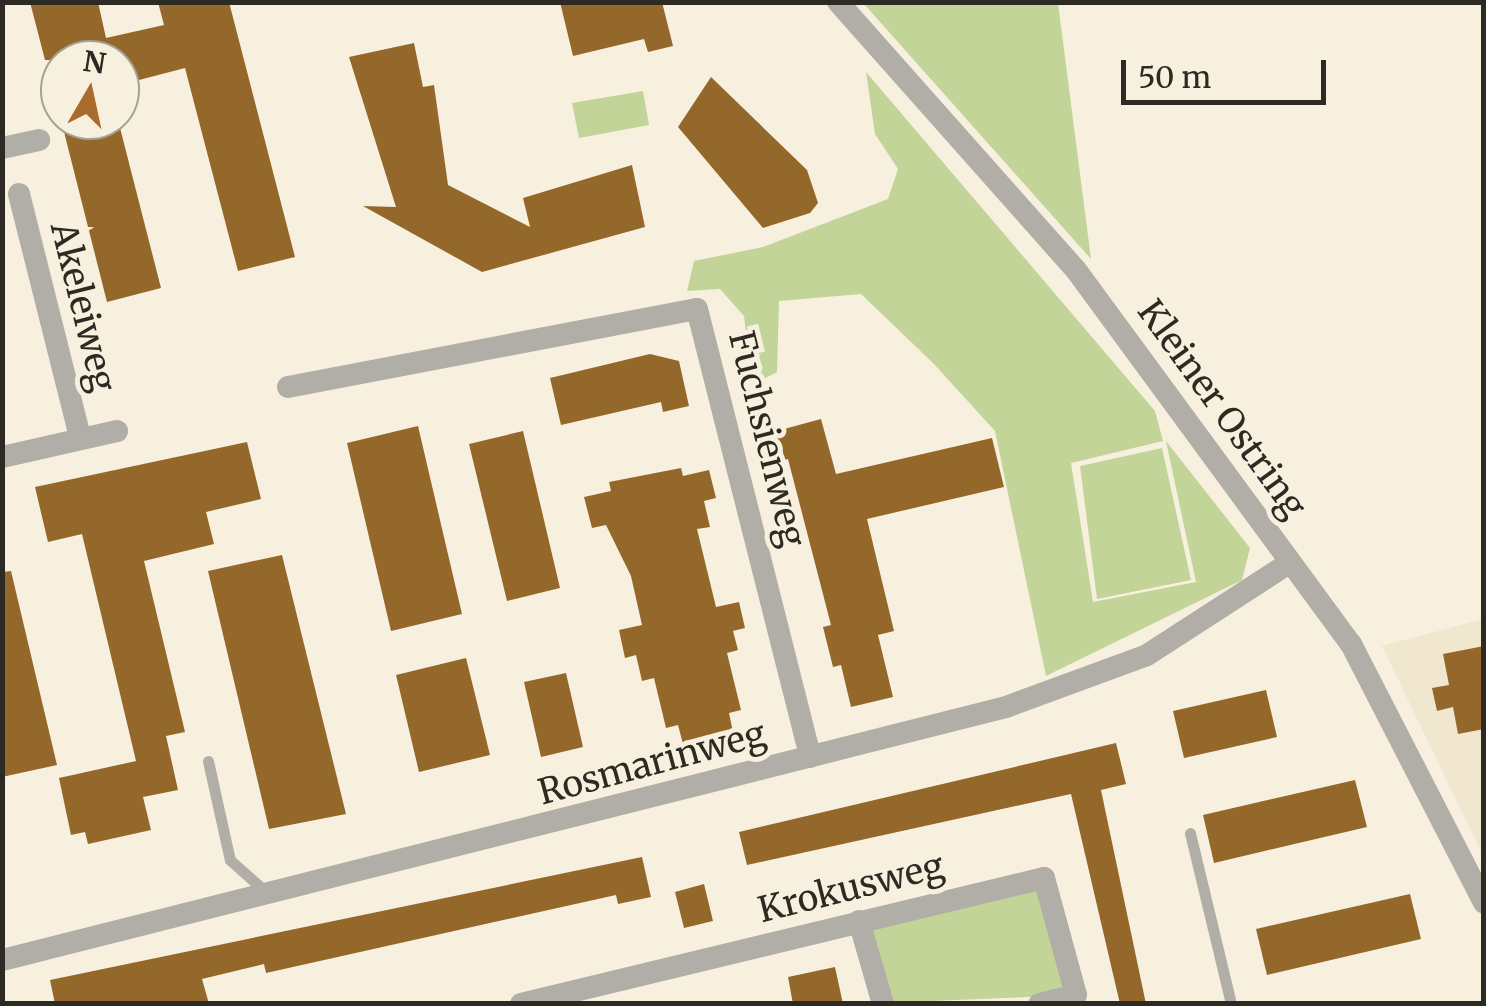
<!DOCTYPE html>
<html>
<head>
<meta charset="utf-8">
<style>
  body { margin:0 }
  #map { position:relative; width:1486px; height:1006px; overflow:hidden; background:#f8f0df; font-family:Merriweather,serif }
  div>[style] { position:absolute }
  .built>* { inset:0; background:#f1e7ce }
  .green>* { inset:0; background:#c2d497 }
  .building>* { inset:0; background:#94682a }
  .lane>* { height:11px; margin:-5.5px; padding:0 5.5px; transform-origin:5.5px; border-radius:5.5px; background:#b1aea7 }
  .street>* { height:22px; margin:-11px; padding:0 11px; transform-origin:11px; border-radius:11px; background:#b1aea7 }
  span { translate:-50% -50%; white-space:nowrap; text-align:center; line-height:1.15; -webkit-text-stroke:10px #f8f0df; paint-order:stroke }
  .street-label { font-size:35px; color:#2d2a23 }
  .frame { position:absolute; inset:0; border:5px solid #2d2a23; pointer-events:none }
  .north { position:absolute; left:40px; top:40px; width:100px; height:100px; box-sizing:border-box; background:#f8f0df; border:2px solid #a7a194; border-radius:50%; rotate:9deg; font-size:28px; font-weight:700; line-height:40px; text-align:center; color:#2d2a23 }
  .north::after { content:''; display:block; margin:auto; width:35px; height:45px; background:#a86c2e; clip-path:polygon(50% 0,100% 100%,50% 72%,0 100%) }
  .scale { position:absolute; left:1121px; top:60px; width:205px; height:45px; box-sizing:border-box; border:5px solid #2d2a23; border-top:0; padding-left:12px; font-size:30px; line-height:35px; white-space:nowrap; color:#2d2a23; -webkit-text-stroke:8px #f8f0df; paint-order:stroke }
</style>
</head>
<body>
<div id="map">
  <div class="built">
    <i style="clip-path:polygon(1483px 619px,1483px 856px,1382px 646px)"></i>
  </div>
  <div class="green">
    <i style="clip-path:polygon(863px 3px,1058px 3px,1091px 259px,872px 13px)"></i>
    <i style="clip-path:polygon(866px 72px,1155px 411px,1163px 441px,1071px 463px,1093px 602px,1196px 582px,1166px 441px,1250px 548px,1242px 580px,1046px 676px,995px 431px,933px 363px,861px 294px,779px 301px,777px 372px,752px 385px,744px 316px,720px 289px,687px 291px,694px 261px,763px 247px,888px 199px,898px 169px,875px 134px)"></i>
    <i style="clip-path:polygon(643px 91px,649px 125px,579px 138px,572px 103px)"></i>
    <i style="clip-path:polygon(1162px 448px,1191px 580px,1097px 599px,1080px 466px)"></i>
    <i style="clip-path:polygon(1044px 878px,1076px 995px,883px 1003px,859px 921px)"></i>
  </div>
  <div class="building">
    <i style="clip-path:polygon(30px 2px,98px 2px,106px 38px,164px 25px,158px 2px,229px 2px,295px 257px,238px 271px,185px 68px,120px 85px,120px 60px,45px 60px)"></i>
    <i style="clip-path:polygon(560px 2px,662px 2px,673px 46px,648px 52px,644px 39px,573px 56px)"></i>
    <i style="clip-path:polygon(414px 43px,423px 87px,434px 85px,448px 185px,530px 227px,523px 198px,632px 165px,645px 227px,482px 272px,363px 206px,396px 207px,349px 57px)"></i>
    <i style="clip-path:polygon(711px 77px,807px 170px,818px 203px,810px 213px,763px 228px,678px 127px)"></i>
    <i style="clip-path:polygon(61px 120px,118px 120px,161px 288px,107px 302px)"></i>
    <i style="clip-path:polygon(650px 354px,679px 361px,689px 406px,663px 412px,661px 402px,561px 425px,550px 378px)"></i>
    <i style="clip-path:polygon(821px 419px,836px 474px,992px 438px,1004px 487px,867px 519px,894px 631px,878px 635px,893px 697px,851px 707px,841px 665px,833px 667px,823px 627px,831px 625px,788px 459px,781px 461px,773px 432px)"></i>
    <i style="clip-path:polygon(418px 426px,462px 614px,391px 631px,347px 443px)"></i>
    <i style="clip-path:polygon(523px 431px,560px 588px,507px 601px,469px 444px)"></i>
    <i style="clip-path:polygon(247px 442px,261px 499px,206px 512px,214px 544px,144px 561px,185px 732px,166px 736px,178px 790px,143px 797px,151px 830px,88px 844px,85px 832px,71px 835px,59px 778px,136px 761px,82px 534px,48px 542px,35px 487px)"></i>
    <i style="clip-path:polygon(681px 468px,683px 476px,709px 470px,716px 498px,704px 501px,710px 527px,697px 529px,716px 607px,739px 602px,745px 628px,733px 631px,738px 650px,727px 653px,741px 710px,729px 713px,733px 732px,683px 744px,678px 725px,666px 728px,654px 678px,642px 681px,636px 655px,625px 658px,619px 630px,642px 625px,631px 576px,606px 525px,592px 528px,584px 497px,611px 491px,609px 482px)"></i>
    <i style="clip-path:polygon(282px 555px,346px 814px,269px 829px,208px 571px)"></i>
    <i style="clip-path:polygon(11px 571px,57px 765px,2px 777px,2px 572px)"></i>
    <i style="clip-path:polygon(1484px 646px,1484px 729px,1458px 734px,1453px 707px,1437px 711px,1432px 688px,1449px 685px,1443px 654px)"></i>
    <i style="clip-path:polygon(466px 658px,490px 755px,419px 772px,396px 675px)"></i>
    <i style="clip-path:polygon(566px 673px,583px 747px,541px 757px,524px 682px)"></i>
    <i style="clip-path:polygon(1266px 690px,1277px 737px,1184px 758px,1173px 711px)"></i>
    <i style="clip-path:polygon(1116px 743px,1126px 784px,1101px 790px,1146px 1004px,1120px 1004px,1071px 794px,747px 865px,739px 832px)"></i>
    <i style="clip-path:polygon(1355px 780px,1367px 827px,1214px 863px,1203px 815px)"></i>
    <i style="clip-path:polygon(642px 857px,651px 897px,618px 904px,616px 895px,266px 973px,264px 964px,202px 979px,209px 1004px,55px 1004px,50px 980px)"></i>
    <i style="clip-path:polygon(704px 884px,713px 921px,684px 928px,675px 892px)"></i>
    <i style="clip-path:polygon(1410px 894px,1421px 939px,1267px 975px,1256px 929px)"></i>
    <i style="clip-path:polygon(835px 967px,843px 1004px,793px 1004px,788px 977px)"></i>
  </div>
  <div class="lane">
    <i style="left:208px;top:761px;width:101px;rotate:77.5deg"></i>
    <i style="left:230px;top:860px;width:48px;rotate:41.6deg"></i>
    <i style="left:1190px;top:833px;width:176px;rotate:76.5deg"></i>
  </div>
  <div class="street">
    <i style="left:838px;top:2px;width:358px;rotate:48.4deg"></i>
    <i style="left:1076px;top:270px;width:464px;rotate:53.7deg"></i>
    <i style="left:1351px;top:644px;width:291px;rotate:62.8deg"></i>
    <i style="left:2px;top:148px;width:38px;rotate:-12deg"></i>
    <i style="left:19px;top:194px;width:251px;rotate:75.9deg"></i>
    <i style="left:288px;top:387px;width:416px;rotate:-10.8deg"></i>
    <i style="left:697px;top:309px;width:462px;rotate:75.8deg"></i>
    <i style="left:2px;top:457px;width:118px;rotate:-12.7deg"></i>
    <i style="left:859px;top:921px;width:86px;rotate:73.9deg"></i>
    <i style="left:2px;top:960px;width:1035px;rotate:-14.14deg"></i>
    <i style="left:1006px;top:707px;width:150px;rotate:-20.2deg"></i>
    <i style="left:1147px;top:655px;width:171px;rotate:-32.9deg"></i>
    <i style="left:521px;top:1004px;width:538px;rotate:-13.55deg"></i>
    <i style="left:1044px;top:878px;width:121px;rotate:74.7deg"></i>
    <i style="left:1076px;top:995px;width:38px;rotate:166deg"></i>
  </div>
  <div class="street-label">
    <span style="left:83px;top:307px;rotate:76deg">Akeleiweg</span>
    <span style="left:1222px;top:409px;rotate:54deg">Kleiner Ostring</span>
    <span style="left:767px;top:439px;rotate:76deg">Fuchsienweg</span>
    <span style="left:652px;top:763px;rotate:-15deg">Rosmarinweg</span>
    <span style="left:851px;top:888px;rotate:-14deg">Krokusweg</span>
  </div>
  <div class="frame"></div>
  <div class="north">N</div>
  <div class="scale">50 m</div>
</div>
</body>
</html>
